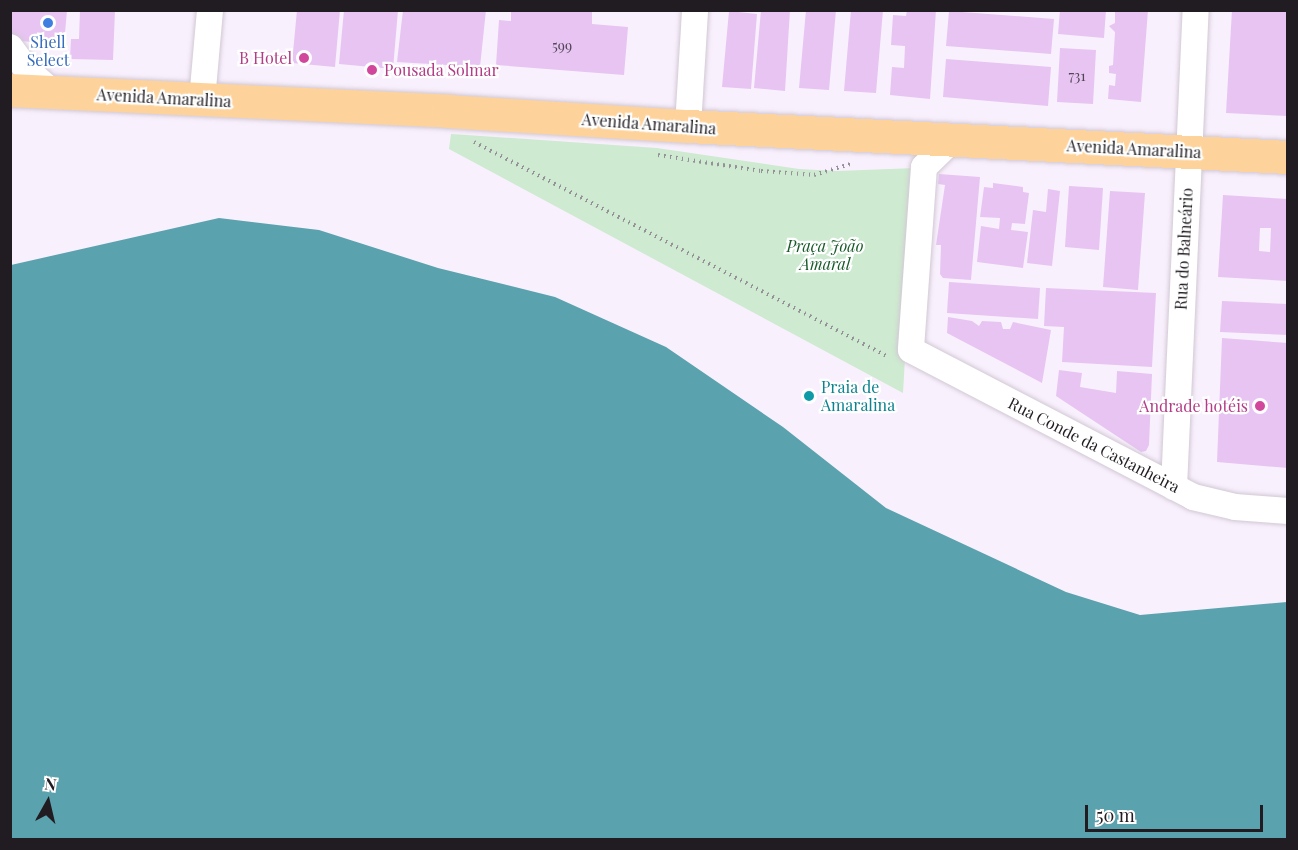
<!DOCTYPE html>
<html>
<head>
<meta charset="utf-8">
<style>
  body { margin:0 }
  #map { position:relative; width:1298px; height:850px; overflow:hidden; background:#f9f0fd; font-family:"Playfair Display",serif }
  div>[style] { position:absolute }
  .green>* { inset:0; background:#ceead0 }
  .water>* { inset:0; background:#5ba2af }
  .building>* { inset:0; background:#e7c4f2 }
  .path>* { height:4px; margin-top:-2px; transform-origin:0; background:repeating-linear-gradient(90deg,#969099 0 1.5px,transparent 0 6px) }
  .roads { filter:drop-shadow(0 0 2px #d1c8d4) drop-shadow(0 0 2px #d1c8d4) }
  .minor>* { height:26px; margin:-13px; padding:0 13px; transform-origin:13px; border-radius:13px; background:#fff }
  .major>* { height:33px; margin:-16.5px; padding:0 16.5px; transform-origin:16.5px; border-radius:16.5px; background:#fed39b }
  .dots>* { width:16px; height:16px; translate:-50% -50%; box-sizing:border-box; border:3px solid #fff; border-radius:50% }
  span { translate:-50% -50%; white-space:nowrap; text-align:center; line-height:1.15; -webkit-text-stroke:4.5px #fff; paint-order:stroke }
  .number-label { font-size:14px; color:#524655 }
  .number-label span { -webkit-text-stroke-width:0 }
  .shop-label { font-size:16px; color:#366cbe }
  .hotel-label { font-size:16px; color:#b23c85 }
  .right { translate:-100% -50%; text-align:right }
  .left { translate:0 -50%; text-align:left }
  .street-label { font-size:16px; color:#201c21 }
  .park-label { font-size:16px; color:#185a29; font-style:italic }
  .culture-label { font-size:16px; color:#0d838f }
  .frame { position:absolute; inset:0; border:12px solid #201c21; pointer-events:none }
  .north { position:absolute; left:18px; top:772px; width:60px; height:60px; -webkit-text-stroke:4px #fff; paint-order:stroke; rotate:8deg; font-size:16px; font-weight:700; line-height:24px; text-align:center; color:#201c21 }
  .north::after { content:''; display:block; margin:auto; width:21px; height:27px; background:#201c21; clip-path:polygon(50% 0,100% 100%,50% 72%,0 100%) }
  .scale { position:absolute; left:1085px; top:805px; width:178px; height:27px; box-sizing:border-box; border:3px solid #201c21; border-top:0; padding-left:8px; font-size:18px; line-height:21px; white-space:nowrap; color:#201c21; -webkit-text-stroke:4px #fff; paint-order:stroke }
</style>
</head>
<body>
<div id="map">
  <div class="green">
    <i style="clip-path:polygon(451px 134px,657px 148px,799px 169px,837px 171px,916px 168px,903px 393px,449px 149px)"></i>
  </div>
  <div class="water">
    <i style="clip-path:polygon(219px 218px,319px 230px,438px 268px,555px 297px,666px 347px,783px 427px,886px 508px,1066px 592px,1140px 615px,1287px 602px,1287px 839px,11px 839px,11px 265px)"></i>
  </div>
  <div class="building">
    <i style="clip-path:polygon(10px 10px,67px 10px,64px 45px,10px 40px)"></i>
    <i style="clip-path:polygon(80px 10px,115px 10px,113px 60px,70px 59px,71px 39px,79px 39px)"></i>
    <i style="clip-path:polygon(297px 10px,340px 10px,335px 67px,292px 63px)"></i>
    <i style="clip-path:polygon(344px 10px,398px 10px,393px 69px,339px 64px)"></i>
    <i style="clip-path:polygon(403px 10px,486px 10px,480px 67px,397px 62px)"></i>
    <i style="clip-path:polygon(511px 10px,592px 10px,592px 24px,628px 27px,624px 75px,496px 65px,499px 20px,511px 21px)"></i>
    <i style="clip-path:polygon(761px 10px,790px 10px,785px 91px,754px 88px)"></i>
    <i style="clip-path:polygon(806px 10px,836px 10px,829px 90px,799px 88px)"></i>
    <i style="clip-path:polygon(851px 10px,883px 10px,876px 93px,844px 91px)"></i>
    <i style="clip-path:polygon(907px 10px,936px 10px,930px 99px,890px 95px,892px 67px,904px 68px,905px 46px,891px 45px,893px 15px,906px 16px)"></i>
    <i style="clip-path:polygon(1060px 10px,1106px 10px,1104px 38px,1058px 34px)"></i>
    <i style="clip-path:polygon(1115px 10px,1148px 10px,1141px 102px,1108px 99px,1109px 85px,1115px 86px,1116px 74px,1109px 73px,1109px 66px,1113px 65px,1115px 32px,1109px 26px,1115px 23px)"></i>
    <i style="clip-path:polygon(1232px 10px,1288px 10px,1288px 116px,1226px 113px)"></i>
    <i style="clip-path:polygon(729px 11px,757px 14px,751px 89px,722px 87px)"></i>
    <i style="clip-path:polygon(949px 11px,1054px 19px,1051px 54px,946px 46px)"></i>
    <i style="clip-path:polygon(1060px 48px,1096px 50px,1093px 104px,1057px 102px)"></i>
    <i style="clip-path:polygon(946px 59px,1051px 67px,1048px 106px,943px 97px)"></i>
    <i style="clip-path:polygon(939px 174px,980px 177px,971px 280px,943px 278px,940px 274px,941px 245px,936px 245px,945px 185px,938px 184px)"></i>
    <i style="clip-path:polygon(993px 183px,1023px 187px,1023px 192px,1029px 193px,1025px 224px,1012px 223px,1011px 230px,1028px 232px,1023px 268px,977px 262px,981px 226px,999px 229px,1000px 218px,980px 217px,984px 187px,993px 188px)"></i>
    <i style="clip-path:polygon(1069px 186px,1103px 188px,1099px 250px,1065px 247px)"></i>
    <i style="clip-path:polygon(1048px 189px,1060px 191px,1052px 266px,1027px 263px,1033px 210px,1046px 212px)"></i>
    <i style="clip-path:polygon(1110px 191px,1145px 193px,1138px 290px,1103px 287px)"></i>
    <i style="clip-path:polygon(evenodd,1223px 195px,1288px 199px,1288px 281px,1218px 277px,1223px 195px,1260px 228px,1271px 228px,1270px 252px,1259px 251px,1260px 228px)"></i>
    <i style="clip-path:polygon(949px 282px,1040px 288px,1038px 319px,947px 313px)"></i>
    <i style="clip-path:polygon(1046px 288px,1156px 293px,1152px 367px,1062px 362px,1064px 327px,1044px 326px)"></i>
    <i style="clip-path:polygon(1222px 301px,1288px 304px,1288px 335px,1220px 332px)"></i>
    <i style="clip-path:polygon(948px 317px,972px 321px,979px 326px,982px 321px,1001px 322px,1003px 329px,1010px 329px,1013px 322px,1051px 330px,1042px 383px,947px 333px)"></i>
    <i style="clip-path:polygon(1222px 338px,1288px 343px,1288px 468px,1217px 462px)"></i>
    <i style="clip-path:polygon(1059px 370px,1082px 373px,1080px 387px,1116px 393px,1117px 371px,1152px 374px,1149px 445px,1146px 451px,1141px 452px,1056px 396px)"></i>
  </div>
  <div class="path">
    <i style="left:474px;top:142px;width:466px;rotate:27.4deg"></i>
    <i style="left:658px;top:155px;width:104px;rotate:8.8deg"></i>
    <i style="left:761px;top:171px;width:53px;rotate:4.3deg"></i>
    <i style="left:814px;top:175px;width:39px;rotate:-17deg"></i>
  </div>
  <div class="roads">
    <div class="minor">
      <i style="left:10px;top:47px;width:29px;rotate:54deg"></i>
      <i style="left:27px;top:70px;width:35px;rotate:41deg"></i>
      <i style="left:202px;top:100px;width:90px;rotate:-84.9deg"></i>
      <i style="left:688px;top:126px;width:116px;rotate:-86.5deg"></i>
      <i style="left:953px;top:139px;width:40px;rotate:136deg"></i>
      <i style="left:924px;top:167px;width:183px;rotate:94.1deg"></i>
      <i style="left:911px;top:350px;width:318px;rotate:27.5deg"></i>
      <i style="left:1193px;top:497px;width:43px;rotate:13.4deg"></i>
      <i style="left:1235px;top:507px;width:53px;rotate:4.3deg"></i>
      <i style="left:1174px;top:487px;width:478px;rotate:-87.4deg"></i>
    </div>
    <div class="major">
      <i style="left:10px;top:90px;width:439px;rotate:2.7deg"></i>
      <i style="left:448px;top:111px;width:240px;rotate:3.6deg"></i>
      <i style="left:688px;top:126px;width:601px;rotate:2.96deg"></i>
    </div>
  </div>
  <div class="dots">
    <i style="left:48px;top:23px;background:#3f7fe0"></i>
    <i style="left:304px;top:58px;background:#d1479c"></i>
    <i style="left:372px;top:70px;background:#d1479c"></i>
    <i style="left:809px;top:396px;background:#0f9aa8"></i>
    <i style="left:1260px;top:406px;background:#d1479c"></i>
  </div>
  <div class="number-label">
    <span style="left:562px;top:46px">599</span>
    <span style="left:1077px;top:76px">731</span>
  </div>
  <div class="shop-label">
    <span style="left:48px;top:51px">Shell<br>Select</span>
  </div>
  <div class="hotel-label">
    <span class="right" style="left:292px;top:58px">B Hotel</span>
    <span class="left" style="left:384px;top:70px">Pousada Solmar</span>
    <span class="right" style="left:1248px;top:406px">Andrade hotéis</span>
  </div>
  <div class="street-label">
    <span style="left:164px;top:98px;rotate:3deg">Avenida Amaralina</span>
    <span style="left:649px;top:124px;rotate:4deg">Avenida Amaralina</span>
    <span style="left:1134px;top:149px;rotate:3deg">Avenida Amaralina</span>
    <span style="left:1184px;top:249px;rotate:-87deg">Rua do Balneário</span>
    <span style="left:1094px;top:445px;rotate:27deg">Rua Conde da Castanheira</span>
  </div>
  <div class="park-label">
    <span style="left:825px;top:255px">Praça João<br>Amaral</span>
  </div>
  <div class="culture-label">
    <span class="left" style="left:821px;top:396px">Praia de<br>Amaralina</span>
  </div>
  <div class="frame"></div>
  <div class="north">N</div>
  <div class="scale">50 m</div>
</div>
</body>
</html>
